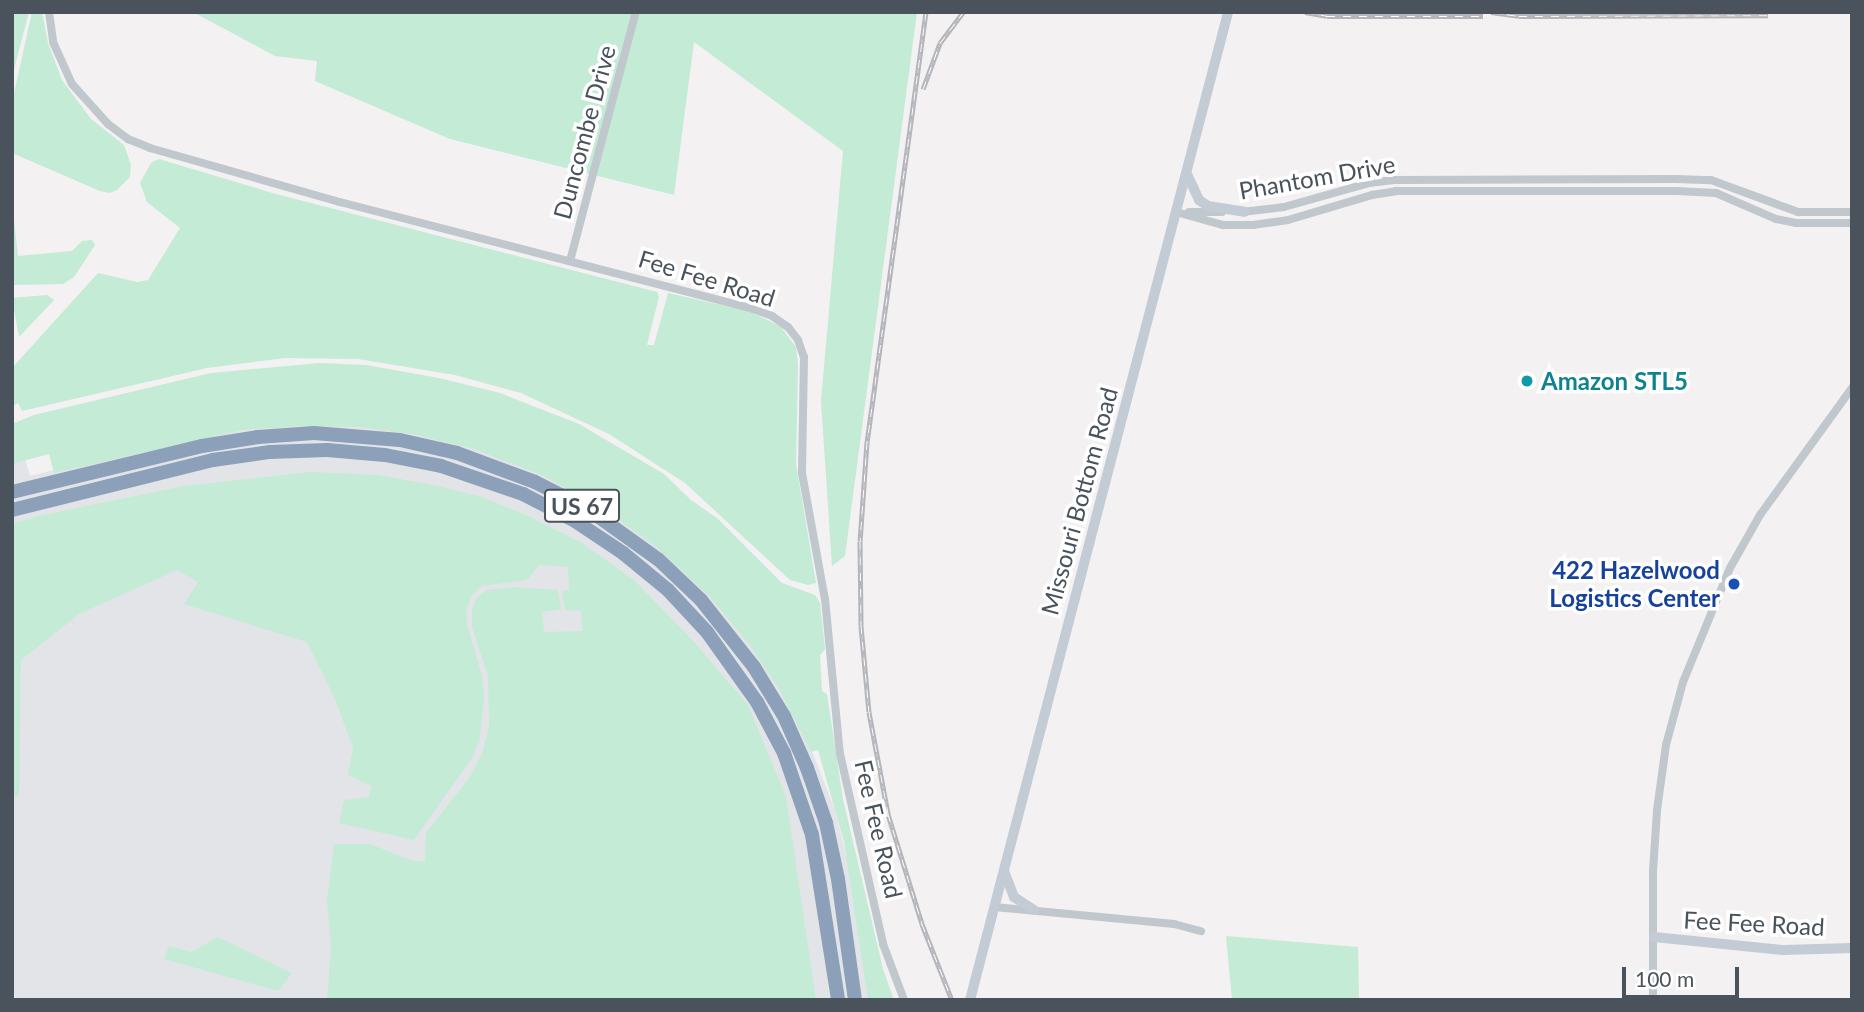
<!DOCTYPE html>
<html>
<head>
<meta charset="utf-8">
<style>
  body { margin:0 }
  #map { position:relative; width:1864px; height:1012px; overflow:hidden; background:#f3f1f1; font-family:Lato,sans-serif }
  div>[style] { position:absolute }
  .airport>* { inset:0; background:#e3e4e7 }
  .green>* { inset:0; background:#c4ebd5 }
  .street>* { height:8px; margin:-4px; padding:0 4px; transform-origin:4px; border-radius:4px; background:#c0c7cd }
  .secondary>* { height:10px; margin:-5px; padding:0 5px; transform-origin:5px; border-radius:5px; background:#c3cbd5 }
  .highway>* { height:14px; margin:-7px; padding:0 7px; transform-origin:7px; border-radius:7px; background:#8da0ba }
  .rail>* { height:5px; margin-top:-2.5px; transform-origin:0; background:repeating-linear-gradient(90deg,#fff 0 8px,#b3b5ba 0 16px); box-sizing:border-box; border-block:2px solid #b3b5ba }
  .dots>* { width:19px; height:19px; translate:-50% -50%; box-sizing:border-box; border:4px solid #fff; border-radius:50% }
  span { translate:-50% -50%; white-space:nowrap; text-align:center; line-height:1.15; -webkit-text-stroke:7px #fff; paint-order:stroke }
  .shield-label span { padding:2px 5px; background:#fff; border:2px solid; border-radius:5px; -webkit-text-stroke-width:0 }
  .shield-label { font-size:23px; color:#4a525c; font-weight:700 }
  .street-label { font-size:24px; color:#4a525c }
  .culture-label { font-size:24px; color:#0d838f; font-weight:700 }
  .left { translate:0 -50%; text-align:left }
  .transit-label { font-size:24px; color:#164399; font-weight:700 }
  .right { translate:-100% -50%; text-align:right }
  .frame { position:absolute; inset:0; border:14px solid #4a525c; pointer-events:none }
  .scale { position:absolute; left:1622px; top:967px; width:117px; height:32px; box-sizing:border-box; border:4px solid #4a525c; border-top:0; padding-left:9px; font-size:21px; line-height:24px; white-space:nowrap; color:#4a525c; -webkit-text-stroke:5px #fff; paint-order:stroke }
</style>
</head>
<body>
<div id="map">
  <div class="airport">
    <i style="clip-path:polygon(12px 414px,30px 476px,172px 441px,307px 419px,399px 427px,525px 464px,601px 499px,716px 592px,792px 700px,835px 810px,855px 892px,868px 1000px,12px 1000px)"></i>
  </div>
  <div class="green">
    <i style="clip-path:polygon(12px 12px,29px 12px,12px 77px)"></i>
    <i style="clip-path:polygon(32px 12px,42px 12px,48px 43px,62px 80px,91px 119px,124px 145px,131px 165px,130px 177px,117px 190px,110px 193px,100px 191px,12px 153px,12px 102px)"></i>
    <i style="clip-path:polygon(193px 12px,917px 12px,845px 556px,832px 566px,821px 401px,843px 151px,694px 42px,674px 195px,450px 139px,315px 81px,317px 61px,275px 56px)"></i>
    <i style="clip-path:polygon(159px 159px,276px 194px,657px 292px,659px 297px,647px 345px,654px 345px,668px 293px,748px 311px,780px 326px,796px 347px,798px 365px,796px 464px,816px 583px,808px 585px,790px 580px,685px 483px,609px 434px,521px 393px,455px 375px,358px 359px,285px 358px,207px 368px,22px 411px,18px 403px,12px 406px,12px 368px,98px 273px,137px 282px,148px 280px,180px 228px,147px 202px,140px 183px,151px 163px)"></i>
    <i style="clip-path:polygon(12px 201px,18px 256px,72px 251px,82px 241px,92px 240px,95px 245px,74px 277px,63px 284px,12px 285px)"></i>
    <i style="clip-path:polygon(47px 295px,54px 300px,19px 337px,12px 298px)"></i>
    <i style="clip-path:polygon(320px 363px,366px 365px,439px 378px,500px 393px,579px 424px,664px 474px,691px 500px,717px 518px,782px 583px,815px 595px,820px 603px,825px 649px,820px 655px,822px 691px,827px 694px,843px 799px,883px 969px,894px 1000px,868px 1000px,844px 842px,818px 750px,811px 752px,779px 689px,749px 644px,710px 597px,655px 546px,606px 511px,544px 476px,474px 449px,412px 434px,360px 427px,303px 426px,242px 430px,54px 473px,49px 454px,12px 464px,12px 424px,34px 415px,211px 373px)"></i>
    <i style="clip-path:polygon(310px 472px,378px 475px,439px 486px,482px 497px,526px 515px,582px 543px,634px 580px,695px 643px,748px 705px,786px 797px,816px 1000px,327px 1000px,331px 948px,327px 901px,334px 844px,370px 844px,410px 860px,425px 862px,426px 833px,469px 778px,482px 754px,489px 727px,488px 676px,472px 627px,472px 609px,477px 597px,487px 590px,514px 587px,558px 590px,561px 609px,542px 612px,544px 632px,582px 631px,581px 611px,565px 610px,562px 591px,569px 590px,568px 567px,539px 565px,527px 580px,481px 586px,471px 597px,466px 613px,468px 628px,482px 676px,484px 699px,479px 745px,478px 741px,474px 755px,414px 840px,339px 823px,344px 800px,369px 797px,371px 786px,348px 775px,353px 748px,335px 699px,307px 642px,184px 604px,198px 582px,177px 570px,79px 614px,21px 660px,19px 795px,12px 797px,12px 524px,38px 516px,184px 486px)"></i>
    <i style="clip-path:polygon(1226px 936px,1358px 947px,1359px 1000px,1232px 1000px)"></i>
    <i style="clip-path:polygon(218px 937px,292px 973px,278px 991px,164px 959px,169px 946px,191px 952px)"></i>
  </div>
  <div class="street">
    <i style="left:49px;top:12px;width:30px;rotate:82deg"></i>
    <i style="left:53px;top:42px;width:46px;rotate:65.7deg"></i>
    <i style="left:72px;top:84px;width:54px;rotate:48deg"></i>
    <i style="left:108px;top:124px;width:25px;rotate:37deg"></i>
    <i style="left:128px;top:139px;width:24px;rotate:22deg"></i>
    <i style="left:150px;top:148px;width:198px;rotate:15.9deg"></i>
    <i style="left:340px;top:202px;width:427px;rotate:14.5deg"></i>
    <i style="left:753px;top:309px;width:20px;rotate:20deg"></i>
    <i style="left:772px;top:316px;width:19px;rotate:35deg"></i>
    <i style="left:788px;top:327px;width:16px;rotate:52deg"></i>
    <i style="left:798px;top:340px;width:18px;rotate:71deg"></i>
    <i style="left:804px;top:357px;width:116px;rotate:91deg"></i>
    <i style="left:802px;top:473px;width:128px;rotate:79.7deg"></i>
    <i style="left:825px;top:599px;width:156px;rotate:84.5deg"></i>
    <i style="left:840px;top:754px;width:195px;rotate:77.2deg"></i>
    <i style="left:883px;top:944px;width:60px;rotate:69.4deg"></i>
    <i style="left:1176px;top:212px;width:49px;rotate:15.5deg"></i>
    <i style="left:1223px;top:225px;width:30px"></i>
    <i style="left:1253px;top:225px;width:35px;rotate:-8deg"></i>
    <i style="left:1288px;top:220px;width:88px;rotate:-16.6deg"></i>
    <i style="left:1372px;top:195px;width:24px;rotate:-9deg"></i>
    <i style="left:1396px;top:191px;width:281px"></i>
    <i style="left:1677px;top:191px;width:39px;rotate:3deg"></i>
    <i style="left:1716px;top:193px;width:65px;rotate:23.4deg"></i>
    <i style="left:1776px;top:219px;width:20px;rotate:11deg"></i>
    <i style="left:1796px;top:223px;width:56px"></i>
    <i style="left:1189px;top:212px;width:33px"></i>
    <i style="left:1242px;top:212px;width:42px;rotate:-6.8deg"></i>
    <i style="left:1284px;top:207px;width:88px;rotate:-15.8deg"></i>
    <i style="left:1369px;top:183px;width:25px;rotate:-7deg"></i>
    <i style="left:1394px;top:180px;width:282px;rotate:-0.2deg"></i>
    <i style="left:1676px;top:179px;width:35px;rotate:2deg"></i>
    <i style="left:1711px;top:180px;width:93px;rotate:20.2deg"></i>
    <i style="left:1798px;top:212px;width:54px"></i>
    <i style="left:570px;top:261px;width:258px;rotate:-75.2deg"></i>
    <i style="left:994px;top:907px;width:181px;rotate:5.4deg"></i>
    <i style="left:1174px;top:924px;width:28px;rotate:15deg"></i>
    <i style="left:1653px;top:1000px;width:129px;rotate:-90deg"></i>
    <i style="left:1653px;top:871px;width:61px;rotate:-86.2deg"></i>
    <i style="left:1657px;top:810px;width:66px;rotate:-82.1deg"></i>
    <i style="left:1666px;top:745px;width:65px;rotate:-74.9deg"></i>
    <i style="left:1683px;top:682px;width:123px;rotate:-67.6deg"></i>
    <i style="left:1730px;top:568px;width:61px;rotate:-60.5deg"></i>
    <i style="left:1760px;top:515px;width:157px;rotate:-54.1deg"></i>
  </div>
  <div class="secondary">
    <i style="left:1187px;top:174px;width:29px;rotate:65deg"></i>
    <i style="left:1199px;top:200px;width:11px;rotate:34deg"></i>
    <i style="left:1208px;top:206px;width:37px;rotate:9deg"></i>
    <i style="left:1004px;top:871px;width:28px;rotate:69deg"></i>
    <i style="left:1014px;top:897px;width:24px;rotate:33deg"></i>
    <i style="left:1654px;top:937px;width:130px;rotate:5.8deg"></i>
    <i style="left:1783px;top:950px;width:69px;rotate:-1.7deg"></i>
    <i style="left:970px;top:1000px;width:1021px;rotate:-75.36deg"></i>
  </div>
  <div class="highway">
    <i style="left:12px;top:492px;width:195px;rotate:-13.6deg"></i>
    <i style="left:202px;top:446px;width:57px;rotate:-9.1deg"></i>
    <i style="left:258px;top:437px;width:56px;rotate:-4.1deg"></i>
    <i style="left:314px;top:433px;width:86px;rotate:4.7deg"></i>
    <i style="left:400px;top:440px;width:58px;rotate:12.8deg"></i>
    <i style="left:457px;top:453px;width:83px;rotate:20.4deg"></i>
    <i style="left:535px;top:482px;width:59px;rotate:27deg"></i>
    <i style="left:588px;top:509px;width:87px;rotate:35.7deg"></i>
    <i style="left:659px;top:560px;width:58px;rotate:43.6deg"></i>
    <i style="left:701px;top:600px;width:85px;rotate:51.7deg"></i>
    <i style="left:754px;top:667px;width:57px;rotate:58.5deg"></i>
    <i style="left:784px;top:716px;width:57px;rotate:66.1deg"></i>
    <i style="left:807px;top:768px;width:58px;rotate:70.9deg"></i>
    <i style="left:826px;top:823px;width:57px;rotate:77.9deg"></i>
    <i style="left:838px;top:879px;width:122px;rotate:82deg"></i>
    <i style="left:12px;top:510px;width:207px;rotate:-14deg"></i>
    <i style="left:213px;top:460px;width:58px;rotate:-8deg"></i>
    <i style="left:270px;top:452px;width:57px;rotate:-2deg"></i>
    <i style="left:327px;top:450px;width:58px;rotate:4.9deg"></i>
    <i style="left:385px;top:455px;width:57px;rotate:11.1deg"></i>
    <i style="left:441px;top:466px;width:87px;rotate:18.9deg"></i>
    <i style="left:523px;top:494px;width:59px;rotate:27.4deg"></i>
    <i style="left:575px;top:521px;width:58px;rotate:33.7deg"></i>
    <i style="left:623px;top:553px;width:58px;rotate:39.4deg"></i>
    <i style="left:668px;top:590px;width:57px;rotate:47.1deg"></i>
    <i style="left:707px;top:632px;width:86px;rotate:54.5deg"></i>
    <i style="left:757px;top:702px;width:58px;rotate:62.1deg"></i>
    <i style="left:784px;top:753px;width:87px;rotate:71.1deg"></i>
    <i style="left:812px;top:835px;width:167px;rotate:81deg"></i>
  </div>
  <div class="rail">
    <i style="left:926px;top:12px;width:434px;rotate:97.8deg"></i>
    <i style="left:867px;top:442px;width:99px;rotate:94deg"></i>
    <i style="left:860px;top:541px;width:85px;rotate:89.3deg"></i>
    <i style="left:861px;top:626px;width:86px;rotate:84.7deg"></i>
    <i style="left:869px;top:712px;width:104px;rotate:79.4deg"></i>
    <i style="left:888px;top:814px;width:115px;rotate:72.8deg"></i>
    <i style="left:922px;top:924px;width:82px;rotate:68.5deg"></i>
    <i style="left:1305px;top:12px;width:22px;rotate:10deg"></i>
    <i style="left:1327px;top:16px;width:156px"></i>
    <i style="left:1491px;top:12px;width:28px;rotate:8deg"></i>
    <i style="left:1519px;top:16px;width:249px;rotate:-0.2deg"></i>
    <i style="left:923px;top:89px;width:49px;rotate:-69.7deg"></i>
    <i style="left:940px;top:43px;width:39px;rotate:-53deg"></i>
  </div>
  <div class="dots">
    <i style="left:1527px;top:381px;background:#0f9aa8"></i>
    <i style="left:1734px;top:584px;background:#1a4fb4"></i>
  </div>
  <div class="shield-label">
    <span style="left:582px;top:506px">US 67</span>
  </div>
  <div class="street-label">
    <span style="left:584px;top:132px;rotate:-75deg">Duncombe Drive</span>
    <span style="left:1317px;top:177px;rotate:-10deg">Phantom Drive</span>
    <span style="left:707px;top:278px;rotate:17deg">Fee Fee Road</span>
    <span style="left:1079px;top:501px;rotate:-75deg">Missouri Bottom Road</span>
    <span style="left:879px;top:829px;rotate:77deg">Fee Fee Road</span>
    <span style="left:1754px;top:923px;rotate:3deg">Fee Fee Road</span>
  </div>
  <div class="culture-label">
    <span class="left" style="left:1541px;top:381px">Amazon STL5</span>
  </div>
  <div class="transit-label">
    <span class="right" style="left:1720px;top:584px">422 Hazelwood<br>Logistics Center</span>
  </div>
  <div class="frame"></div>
  <div class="scale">100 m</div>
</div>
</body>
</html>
